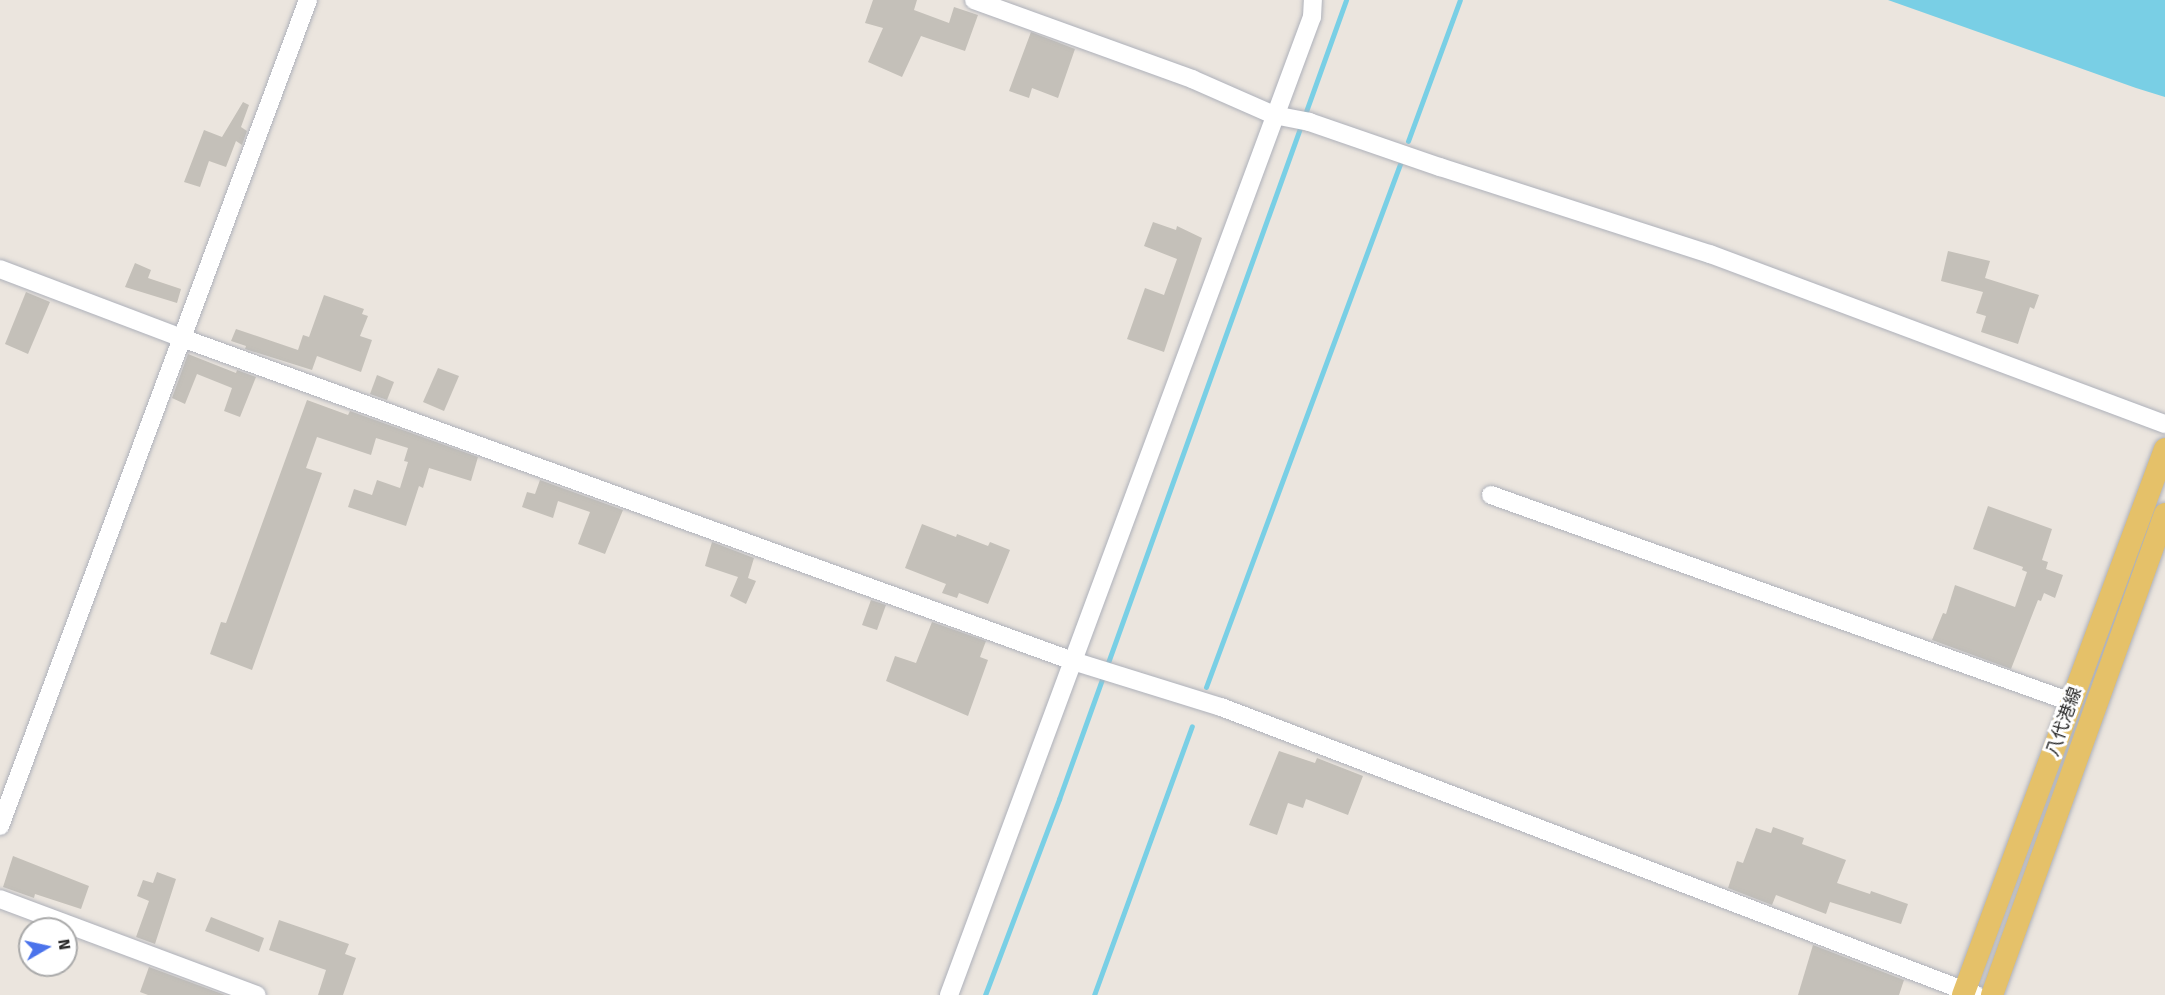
<!DOCTYPE html>
<html>
<head>
<meta charset="utf-8">
<style>
  body { margin:0 }
  #map { position:relative; width:2165px; height:995px; overflow:hidden; background:#ebe5de; font-family:"Fira Sans","Noto Sans JP",sans-serif }
  div>[style] { position:absolute }
  .water>* { inset:0; background:#79cfe5 }
  .stream>* { height:5px; margin:-2.5px; padding:0 2.5px; transform-origin:2.5px; border-radius:2.5px; background:#79cfe5 }
  .building>* { inset:0; background:#c4c0b9 }
  .roads { filter:drop-shadow(0 0 2px #aeb1ba) drop-shadow(0 0 2px #aeb1ba) }
  .minor>* { height:18px; margin:-9px; padding:0 9px; transform-origin:9px; border-radius:9px; background:#fff }
  .major>* { height:22px; margin:-11px; padding:0 11px; transform-origin:11px; border-radius:11px; background:#e5c169 }
  span { translate:-50% -50%; white-space:nowrap; text-align:center; line-height:1.15; -webkit-text-stroke:6px #fff; paint-order:stroke }
  .street-label { font-size:18px; color:#2b2b2b }
  .north { position:absolute; left:18px; top:917px; width:60px; height:60px; box-sizing:border-box; background:#fff; border:2px solid #aaa; border-radius:50%; rotate:81deg; font-size:16px; font-weight:700; line-height:24px; text-align:center; color:#2b2b2b }
  .north::after { content:''; display:block; margin:auto; width:21px; height:27px; background:#4b73eb; clip-path:polygon(50% 0,100% 100%,50% 72%,0 100%) }
</style>
</head>
<body>
<div id="map">
  <div class="water">
    <i style="clip-path:polygon(1888px 0,2165px 0,2165px 97px,2136px 88px)"></i>
  </div>
  <div class="stream">
    <i style="left:1408px;top:141px;width:150px;rotate:-69.8deg"></i>
    <i style="left:1206px;top:687px;width:558px;rotate:-69.65deg"></i>
    <i style="left:985px;top:995px;width:210px;rotate:-69.3deg"></i>
    <i style="left:1059px;top:799px;width:849px;rotate:-70.24deg"></i>
    <i style="left:1094px;top:995px;width:286px;rotate:-70deg"></i>
  </div>
  <div class="building">
    <i style="clip-path:polygon(873px 0,917px 0,914px 10px,949px 23px,954px 7px,978px 15px,965px 51px,921px 36px,902px 77px,868px 62px,883px 28px,865px 23px)"></i>
    <i style="clip-path:polygon(1031px 32px,1075px 49px,1058px 98px,1032px 88px,1029px 98px,1009px 91px)"></i>
    <i style="clip-path:polygon(243px 102px,249px 105px,241px 127px,247px 131px,242px 145px,236px 141px,226px 167px,209px 161px,200px 187px,184px 182px,204px 130px,222px 137px)"></i>
    <i style="clip-path:polygon(1153px 222px,1176px 230px,1177px 226px,1202px 238px,1164px 352px,1127px 339px,1145px 288px,1164px 295px,1177px 259px,1144px 246px)"></i>
    <i style="clip-path:polygon(1948px 251px,1990px 261px,1985px 278px,2039px 295px,2034px 309px,2030px 307px,2018px 344px,1981px 332px,1986px 316px,1976px 313px,1983px 292px,1941px 281px)"></i>
    <i style="clip-path:polygon(135px 263px,151px 270px,148px 278px,181px 289px,177px 303px,125px 287px)"></i>
    <i style="clip-path:polygon(26px 292px,50px 302px,28px 354px,5px 344px)"></i>
    <i style="clip-path:polygon(324px 295px,364px 309px,362px 314px,368px 316px,360px 336px,372px 340px,361px 372px,317px 356px,312px 370px,245px 349px,246px 346px,231px 341px,236px 329px,298px 350px,303px 335px,309px 337px)"></i>
    <i style="clip-path:polygon(188px 354px,236px 373px,237px 370px,256px 377px,240px 417px,224px 411px,232px 388px,197px 374px,185px 404px,172px 398px)"></i>
    <i style="clip-path:polygon(438px 368px,459px 376px,444px 411px,423px 402px)"></i>
    <i style="clip-path:polygon(377px 375px,394px 382px,387px 400px,370px 394px)"></i>
    <i style="clip-path:polygon(307px 400px,348px 415px,350px 411px,478px 457px,471px 481px,429px 468px,423px 488px,419px 486px,406px 526px,348px 507px,354px 489px,372px 495px,377px 480px,400px 488px,408px 462px,404px 461px,408px 448px,376px 438px,371px 455px,317px 437px,306px 468px,322px 473px,252px 670px,210px 654px,221px 622px,226px 623px)"></i>
    <i style="clip-path:polygon(540px 480px,623px 510px,605px 554px,578px 544px,590px 512px,558px 501px,553px 518px,522px 507px,527px 492px,535px 494px)"></i>
    <i style="clip-path:polygon(1988px 506px,2052px 529px,2042px 560px,2048px 562px,2046px 569px,2063px 575px,2055px 598px,2044px 593px,2041px 601px,2038px 600px,2011px 669px,1932px 640px,1943px 613px,1946px 614px,1955px 585px,2015px 607px,2027px 572px,2022px 570px,2023px 567px,1973px 549px)"></i>
    <i style="clip-path:polygon(922px 524px,956px 537px,957px 534px,988px 546px,990px 542px,1010px 550px,988px 604px,959px 593px,957px 598px,942px 593px,946px 584px,905px 568px)"></i>
    <i style="clip-path:polygon(712px 542px,754px 558px,748px 578px,756px 581px,746px 604px,730px 596px,738px 577px,705px 566px)"></i>
    <i style="clip-path:polygon(871px 600px,886px 605px,877px 630px,862px 625px)"></i>
    <i style="clip-path:polygon(932px 622px,986px 641px,980px 657px,988px 660px,968px 716px,886px 681px,895px 656px,916px 663px)"></i>
    <i style="clip-path:polygon(1279px 751px,1315px 763px,1317px 758px,1363px 776px,1348px 815px,1306px 799px,1303px 808px,1288px 803px,1277px 835px,1249px 825px)"></i>
    <i style="clip-path:polygon(1773px 827px,1804px 838px,1802px 844px,1846px 860px,1837px 883px,1870px 894px,1871px 891px,1908px 904px,1901px 924px,1830px 902px,1826px 914px,1776px 895px,1772px 905px,1728px 888px,1737px 861px,1743px 863px,1756px 828px,1771px 833px)"></i>
    <i style="clip-path:polygon(13px 856px,89px 886px,81px 909px,35px 894px,34px 898px,3px 887px)"></i>
    <i style="clip-path:polygon(157px 872px,176px 879px,155px 944px,136px 937px,149px 901px,137px 896px,143px 880px,153px 883px)"></i>
    <i style="clip-path:polygon(211px 917px,264px 938px,259px 952px,205px 931px)"></i>
    <i style="clip-path:polygon(279px 920px,349px 944px,345px 954px,356px 958px,343px 995px,318px 995px,326px 970px,269px 950px)"></i>
    <i style="clip-path:polygon(1813px 945px,1904px 980px,1899px 995px,1798px 995px)"></i>
    <i style="clip-path:polygon(149px 967px,225px 995px,148px 995px,140px 992px)"></i>
  </div>
  <div class="roads">
    <div class="minor">
      <i style="left:974px;top:0;width:232px;rotate:19.9deg"></i>
      <i style="left:1192px;top:79px;width:90px;rotate:23.7deg"></i>
      <i style="left:1274px;top:115px;width:36px;rotate:11deg"></i>
      <i style="left:1309px;top:122px;width:139px;rotate:19deg"></i>
      <i style="left:1440px;top:167px;width:284px;rotate:17.9deg"></i>
      <i style="left:1710px;top:254px;width:486px;rotate:20.5deg"></i>
      <i style="left:0;top:269px;width:195px;rotate:20.8deg"></i>
      <i style="left:182px;top:338px;width:948px;rotate:19.93deg"></i>
      <i style="left:1073px;top:661px;width:155px;rotate:17.3deg"></i>
      <i style="left:1221px;top:707px;width:808px;rotate:20.88deg"></i>
      <i style="left:1491px;top:495px;width:616px;rotate:19.64deg"></i>
      <i style="left:0;top:826px;width:882px;rotate:-69.55deg"></i>
      <i style="left:0;top:899px;width:274px;rotate:20.5deg"></i>
      <i style="left:949px;top:995px;width:1043px;rotate:-69.64deg"></i>
      <i style="left:1312px;top:17px;width:17px;rotate:-87deg"></i>
    </div>
    <div class="major">
      <i style="left:1963px;top:995px;width:582px;rotate:-69.7deg"></i>
      <i style="left:1992px;top:995px;width:511px;rotate:-70.22deg"></i>
    </div>
  </div>
  <div class="street-label">
    <span style="left:2064px;top:722px;rotate:-70deg">八代港線</span>
  </div>
  <div class="north">N</div>
</div>
</body>
</html>
